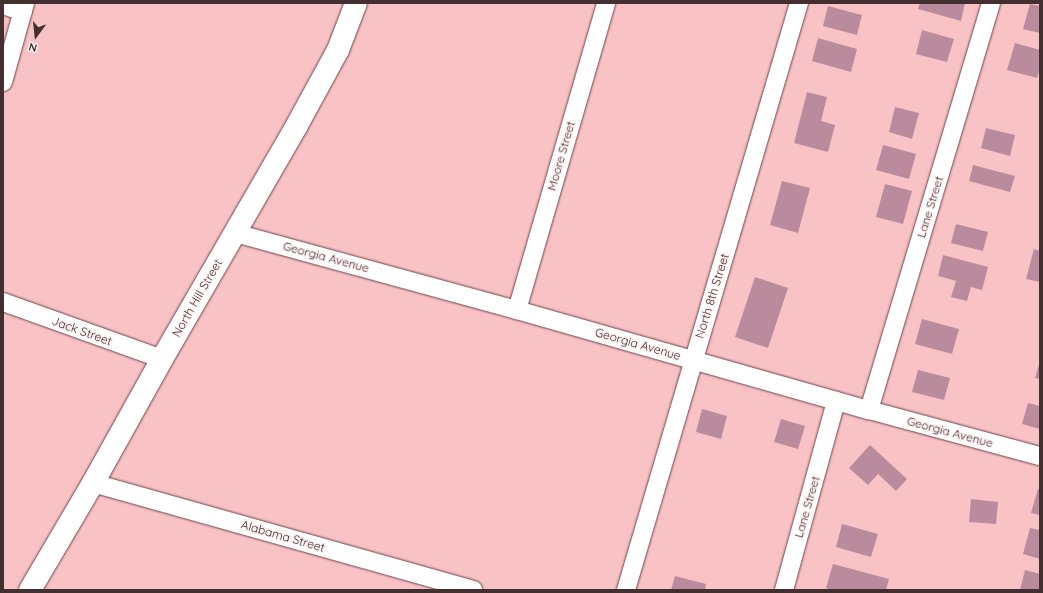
<!DOCTYPE html>
<html>
<head>
<meta charset="utf-8">
<style>
  body { margin:0 }
  #map { position:relative; width:1043px; height:593px; overflow:hidden; background:#f9c3c6; font-family:Quicksand,sans-serif }
  div>[style] { position:absolute }
  .building>* { inset:0; background:#ba8b9d }
  .roads { filter:drop-shadow(0 0 1px #704347) drop-shadow(0 0 1px #704347) }
  .minor>* { height:18px; margin:-9px; padding:0 9px; transform-origin:9px; border-radius:9px; background:#fff }
  .tertiary>* { height:22px; margin:-11px; padding:0 11px; transform-origin:11px; border-radius:11px; background:#fff }
  span { translate:-50% -50%; white-space:nowrap; text-align:center; line-height:1.15; -webkit-text-stroke:3px #fcf0f1; paint-order:stroke }
  .street-label { font-size:12px; color:#442f30 }
  .frame { position:absolute; inset:0; border:4px solid #442f30; pointer-events:none }
  .north { position:absolute; left:16px; top:16px; width:40px; height:40px; -webkit-text-stroke:3px #fcf0f1; paint-order:stroke; rotate:195deg; font-size:11px; font-weight:700; line-height:16px; text-align:center; color:#442f30 }
  .north::after { content:''; display:block; margin:auto; width:14px; height:18px; background:#442f30; clip-path:polygon(50% 0,100% 100%,50% 72%,0 100%) }
</style>
</head>
<body>
<div id="map">
  <div class="building">
    <i style="clip-path:polygon(920px 3px,965px 3px,961px 21px,918px 9px)"></i>
    <i style="clip-path:polygon(1030px 4px,1040px 6px,1040px 33px,1023px 29px)"></i>
    <i style="clip-path:polygon(828px 6px,862px 15px,857px 35px,823px 26px)"></i>
    <i style="clip-path:polygon(922px 30px,954px 39px,947px 62px,916px 54px)"></i>
    <i style="clip-path:polygon(818px 38px,857px 49px,851px 72px,812px 61px)"></i>
    <i style="clip-path:polygon(1015px 43px,1040px 50px,1040px 68px,1037px 78px,1007px 70px)"></i>
    <i style="clip-path:polygon(807px 92px,827px 97px,821px 121px,835px 125px,828px 152px,794px 143px)"></i>
    <i style="clip-path:polygon(895px 107px,919px 113px,912px 139px,889px 132px)"></i>
    <i style="clip-path:polygon(986px 128px,1015px 135px,1010px 156px,981px 148px)"></i>
    <i style="clip-path:polygon(883px 145px,916px 154px,909px 179px,876px 170px)"></i>
    <i style="clip-path:polygon(973px 165px,1015px 176px,1010px 192px,969px 181px)"></i>
    <i style="clip-path:polygon(782px 181px,810px 188px,798px 233px,770px 225px)"></i>
    <i style="clip-path:polygon(885px 184px,912px 191px,903px 224px,876px 217px)"></i>
    <i style="clip-path:polygon(956px 224px,988px 232px,983px 251px,951px 243px)"></i>
    <i style="clip-path:polygon(1034px 249px,1040px 251px,1040px 282px,1026px 279px)"></i>
    <i style="clip-path:polygon(943px 255px,988px 267px,982px 290px,971px 287px,967px 301px,951px 297px,956px 281px,938px 276px)"></i>
    <i style="clip-path:polygon(755px 277px,788px 288px,768px 348px,735px 337px)"></i>
    <i style="clip-path:polygon(922px 319px,959px 329px,952px 354px,915px 344px)"></i>
    <i style="clip-path:polygon(1040px 361px,1040px 379px,1035px 378px)"></i>
    <i style="clip-path:polygon(918px 370px,950px 378px,944px 400px,912px 392px)"></i>
    <i style="clip-path:polygon(1028px 403px,1040px 406px,1040px 429px,1022px 424px)"></i>
    <i style="clip-path:polygon(702px 409px,727px 416px,721px 439px,696px 432px)"></i>
    <i style="clip-path:polygon(781px 419px,805px 426px,798px 449px,774px 442px)"></i>
    <i style="clip-path:polygon(870px 445px,907px 479px,896px 491px,878px 474px,868px 485px,849px 468px)"></i>
    <i style="clip-path:polygon(1038px 489px,1040px 490px,1040px 515px,1031px 513px)"></i>
    <i style="clip-path:polygon(971px 499px,998px 502px,996px 524px,969px 522px)"></i>
    <i style="clip-path:polygon(842px 524px,878px 534px,871px 557px,836px 547px)"></i>
    <i style="clip-path:polygon(1030px 528px,1040px 530px,1040px 559px,1023px 554px)"></i>
    <i style="clip-path:polygon(833px 564px,889px 579px,886px 590px,832px 590px,826px 588px)"></i>
    <i style="clip-path:polygon(1025px 570px,1040px 574px,1040px 590px,1020px 590px)"></i>
    <i style="clip-path:polygon(675px 576px,706px 584px,705px 590px,671px 590px)"></i>
  </div>
  <div class="roads">
    <div class="minor">
      <i style="left:3px;top:5px;width:21px;rotate:19deg"></i>
      <i style="left:3px;top:82px;width:82px;rotate:-74.4deg"></i>
      <i style="left:235px;top:233px;width:292px;rotate:15.3deg"></i>
      <i style="left:517px;top:310px;width:366px;rotate:15.9deg"></i>
      <i style="left:869px;top:410px;width:177px;rotate:15.1deg"></i>
      <i style="left:3px;top:302px;width:169px;rotate:19.7deg"></i>
      <i style="left:517px;top:310px;width:320px;rotate:-73.8deg"></i>
      <i style="left:869px;top:410px;width:425px;rotate:-73.3deg"></i>
      <i style="left:93px;top:483px;width:395px;rotate:15.7deg"></i>
      <i style="left:626px;top:590px;width:612px;rotate:-73.58deg"></i>
      <i style="left:784px;top:590px;width:196px;rotate:-74.6deg"></i>
    </div>
    <div class="tertiary">
      <i style="left:30px;top:590px;width:124px;rotate:-59.5deg"></i>
      <i style="left:93px;top:483px;width:142px;rotate:-60.9deg"></i>
      <i style="left:162px;top:359px;width:268px;rotate:-60deg"></i>
      <i style="left:296px;top:127px;width:88px;rotate:-61.4deg"></i>
      <i style="left:338px;top:50px;width:50px;rotate:-69deg"></i>
    </div>
  </div>
  <div class="street-label">
    <span style="left:561px;top:156px;rotate:-74deg">Moore Street</span>
    <span style="left:930px;top:207px;rotate:-73deg">Lane Street</span>
    <span style="left:326px;top:257px;rotate:15deg">Georgia Avenue</span>
    <span style="left:712px;top:296px;rotate:-73deg">North 8th Street</span>
    <span style="left:197px;top:298px;rotate:-60deg">North Hill Street</span>
    <span style="left:82px;top:331px;rotate:20deg">Jack Street</span>
    <span style="left:638px;top:344px;rotate:16deg">Georgia Avenue</span>
    <span style="left:950px;top:432px;rotate:15deg">Georgia Avenue</span>
    <span style="left:807px;top:507px;rotate:-74deg">Lane Street</span>
    <span style="left:283px;top:536px;rotate:16deg">Alabama Street</span>
  </div>
  <div class="frame"></div>
  <div class="north">N</div>
</div>
</body>
</html>
